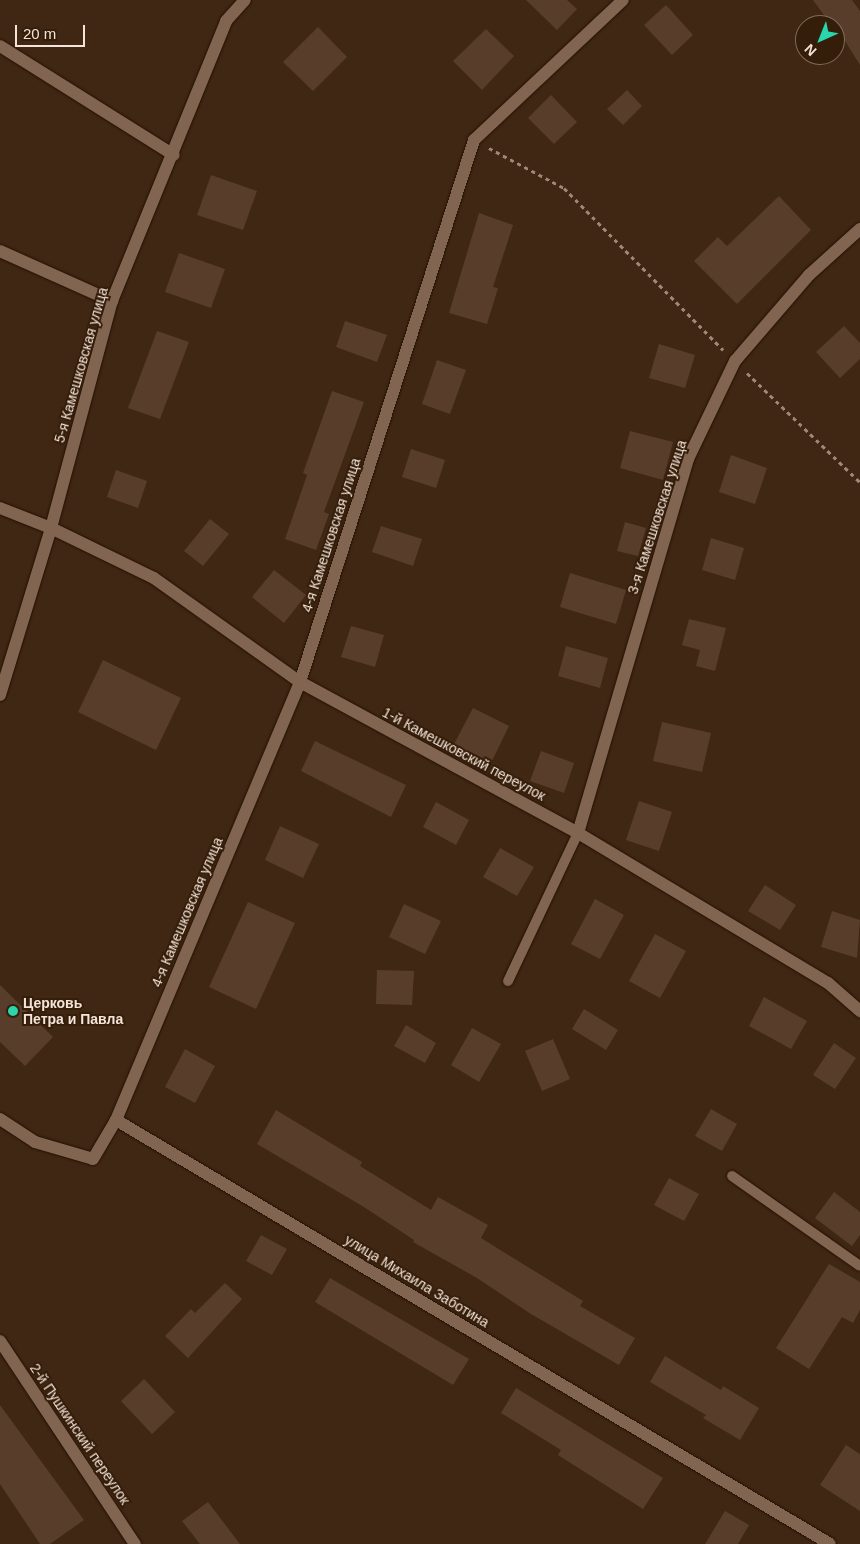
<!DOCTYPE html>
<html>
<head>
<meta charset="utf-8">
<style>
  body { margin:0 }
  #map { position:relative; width:860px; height:1544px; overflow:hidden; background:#3f2713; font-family:Helvetica,sans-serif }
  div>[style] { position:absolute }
  .building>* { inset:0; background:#583e2a }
  .path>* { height:3px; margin-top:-1.5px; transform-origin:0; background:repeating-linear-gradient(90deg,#9d8879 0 4px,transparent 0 8px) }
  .roads { filter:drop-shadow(0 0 1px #250f00) drop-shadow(0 0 1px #250f00) }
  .service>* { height:10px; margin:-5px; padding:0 5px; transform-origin:5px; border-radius:5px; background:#826551 }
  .minor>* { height:12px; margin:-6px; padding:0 6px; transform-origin:6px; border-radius:6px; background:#826551 }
  .dots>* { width:14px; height:14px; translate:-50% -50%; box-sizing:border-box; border:2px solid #341d09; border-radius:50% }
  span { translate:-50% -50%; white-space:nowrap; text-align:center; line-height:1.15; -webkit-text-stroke:4px #341d09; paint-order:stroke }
  .street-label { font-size:14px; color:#f4e3d8 }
  .poi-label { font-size:14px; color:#f4e3d8; font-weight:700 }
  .left { translate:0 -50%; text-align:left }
  .north { position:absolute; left:795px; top:15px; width:50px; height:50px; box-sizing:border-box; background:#341d09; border:1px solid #816c5c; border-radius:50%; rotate:224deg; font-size:14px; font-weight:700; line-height:20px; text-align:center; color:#f4e3d8 }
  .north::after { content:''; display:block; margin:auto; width:18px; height:22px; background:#2ad5ac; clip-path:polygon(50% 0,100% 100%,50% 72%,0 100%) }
  .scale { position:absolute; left:15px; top:25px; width:70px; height:22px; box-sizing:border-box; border:2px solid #f4e3d8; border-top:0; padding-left:6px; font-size:15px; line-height:18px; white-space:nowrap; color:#f4e3d8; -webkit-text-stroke:4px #341d09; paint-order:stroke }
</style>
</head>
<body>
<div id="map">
  <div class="building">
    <i style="clip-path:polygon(526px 0,567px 0,577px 9px,557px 30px)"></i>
    <i style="clip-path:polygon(813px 0,852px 0,860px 11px,860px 65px,835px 25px,831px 25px)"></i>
    <i style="clip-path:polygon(666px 5px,693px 35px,672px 55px,644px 25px)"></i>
    <i style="clip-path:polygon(318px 27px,347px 57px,313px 91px,283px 62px)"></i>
    <i style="clip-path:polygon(486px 29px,514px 56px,482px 90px,453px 61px)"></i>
    <i style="clip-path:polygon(627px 90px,642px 106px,623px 125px,607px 109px)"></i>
    <i style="clip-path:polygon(551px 95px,577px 122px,554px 144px,528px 118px)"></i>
    <i style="clip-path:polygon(211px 175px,257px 191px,243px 230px,197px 215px)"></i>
    <i style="clip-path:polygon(779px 196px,811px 230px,737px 304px,694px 261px,718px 237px,727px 246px)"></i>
    <i style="clip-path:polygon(479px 213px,513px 225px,493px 287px,498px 288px,487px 324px,449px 313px)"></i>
    <i style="clip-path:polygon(179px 253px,225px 269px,211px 308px,165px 292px)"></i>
    <i style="clip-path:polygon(345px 321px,387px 335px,377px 362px,336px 347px)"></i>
    <i style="clip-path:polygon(844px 326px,860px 343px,860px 359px,840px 378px,816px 352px)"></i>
    <i style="clip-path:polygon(157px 331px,189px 342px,160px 419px,128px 408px)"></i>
    <i style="clip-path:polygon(659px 344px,695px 355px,685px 388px,649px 378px)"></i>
    <i style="clip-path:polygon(437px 360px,466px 370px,450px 414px,422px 404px)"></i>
    <i style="clip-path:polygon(332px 391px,364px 402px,324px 512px,329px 514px,316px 550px,285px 539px,307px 475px,303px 473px)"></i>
    <i style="clip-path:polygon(630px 431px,673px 442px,663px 480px,620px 468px)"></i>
    <i style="clip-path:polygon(411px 449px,445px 460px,436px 488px,402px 477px)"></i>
    <i style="clip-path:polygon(731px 455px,767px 468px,755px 504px,719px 492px)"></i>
    <i style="clip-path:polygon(116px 470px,147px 481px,138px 508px,107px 497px)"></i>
    <i style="clip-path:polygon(210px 519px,229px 534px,203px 566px,184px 551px)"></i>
    <i style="clip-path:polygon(625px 522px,646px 528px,638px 556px,617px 551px)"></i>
    <i style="clip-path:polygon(381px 526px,422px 539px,413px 566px,372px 552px)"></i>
    <i style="clip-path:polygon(711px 538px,744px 548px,735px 580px,702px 570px)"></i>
    <i style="clip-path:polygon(274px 570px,306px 595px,284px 623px,252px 597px)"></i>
    <i style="clip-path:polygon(570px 573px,626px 590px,616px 624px,560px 607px)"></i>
    <i style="clip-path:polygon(689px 619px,726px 628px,715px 671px,696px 666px,700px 650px,682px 645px)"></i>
    <i style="clip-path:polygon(351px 626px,384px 635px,375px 667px,341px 657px)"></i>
    <i style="clip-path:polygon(566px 646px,608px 658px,600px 688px,558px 676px)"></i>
    <i style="clip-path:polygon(103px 660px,181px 698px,156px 750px,78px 712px)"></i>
    <i style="clip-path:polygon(473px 708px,509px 726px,491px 763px,454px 744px)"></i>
    <i style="clip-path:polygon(662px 722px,711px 733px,702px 772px,653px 761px)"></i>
    <i style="clip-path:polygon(315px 741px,406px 785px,391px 817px,301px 771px)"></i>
    <i style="clip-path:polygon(541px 751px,574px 763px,564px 793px,530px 781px)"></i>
    <i style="clip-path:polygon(639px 801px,672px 812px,659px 851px,626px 840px)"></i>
    <i style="clip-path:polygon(436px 802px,469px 820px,456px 845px,423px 827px)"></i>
    <i style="clip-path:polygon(280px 826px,319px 844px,303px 878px,265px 860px)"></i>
    <i style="clip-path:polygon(500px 848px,534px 867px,517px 896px,483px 877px)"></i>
    <i style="clip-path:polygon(765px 885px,796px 905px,780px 930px,748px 911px)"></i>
    <i style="clip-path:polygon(595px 899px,624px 915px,600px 959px,571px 944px)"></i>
    <i style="clip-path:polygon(248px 902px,295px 923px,256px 1009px,209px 987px)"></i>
    <i style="clip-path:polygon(404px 904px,441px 921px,425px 954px,389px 937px)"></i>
    <i style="clip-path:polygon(832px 911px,860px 920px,857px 958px,821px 947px)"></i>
    <i style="clip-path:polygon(655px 934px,686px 951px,660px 998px,629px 981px)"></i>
    <i style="clip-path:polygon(377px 970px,414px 971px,412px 1005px,376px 1004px)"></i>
    <i style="clip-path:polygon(0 985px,53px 1037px,25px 1066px,0 1042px)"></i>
    <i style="clip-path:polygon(764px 997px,807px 1021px,791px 1049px,749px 1026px)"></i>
    <i style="clip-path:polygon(584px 1009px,618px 1030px,606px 1050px,572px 1029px)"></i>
    <i style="clip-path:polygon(406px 1025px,436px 1043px,425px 1063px,394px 1046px)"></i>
    <i style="clip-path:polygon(472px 1028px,501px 1044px,479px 1082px,451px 1065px)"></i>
    <i style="clip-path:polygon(553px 1039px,570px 1079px,542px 1091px,525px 1051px)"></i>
    <i style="clip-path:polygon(834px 1043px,856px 1058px,835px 1089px,813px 1075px)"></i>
    <i style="clip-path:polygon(185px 1049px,215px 1066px,195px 1103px,165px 1087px)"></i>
    <i style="clip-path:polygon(711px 1109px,737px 1124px,722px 1151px,695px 1136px)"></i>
    <i style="clip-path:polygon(276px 1110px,362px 1162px,360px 1166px,431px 1210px,438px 1197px,488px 1225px,481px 1238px,583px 1301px,580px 1306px,635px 1338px,619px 1365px,531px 1314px,477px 1278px,413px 1242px,414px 1240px,364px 1207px,257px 1144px)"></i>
    <i style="clip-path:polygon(669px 1178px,699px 1194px,684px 1221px,654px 1205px)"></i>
    <i style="clip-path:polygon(834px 1192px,860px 1212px,860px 1235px,852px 1246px,815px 1218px)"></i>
    <i style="clip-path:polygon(261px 1235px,287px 1249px,272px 1275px,246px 1261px)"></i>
    <i style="clip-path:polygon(829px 1264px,860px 1282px,860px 1310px,853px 1323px,842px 1317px,809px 1369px,776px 1348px)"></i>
    <i style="clip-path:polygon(330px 1278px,469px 1359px,453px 1385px,315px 1302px)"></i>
    <i style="clip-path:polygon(225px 1283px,242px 1299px,188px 1358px,165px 1336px,191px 1309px,195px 1313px)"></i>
    <i style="clip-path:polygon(665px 1356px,721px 1390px,723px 1386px,759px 1408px,740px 1440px,703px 1418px,706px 1415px,650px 1382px)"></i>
    <i style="clip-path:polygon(144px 1379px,175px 1412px,152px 1434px,121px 1401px)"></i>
    <i style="clip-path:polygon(516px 1388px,663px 1478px,643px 1509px,558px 1455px,561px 1450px,501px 1413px)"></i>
    <i style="clip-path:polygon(0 1405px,84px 1520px,50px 1544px,40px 1544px,0 1484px)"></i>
    <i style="clip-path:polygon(846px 1445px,860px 1454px,860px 1511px,820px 1485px)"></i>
    <i style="clip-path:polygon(208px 1502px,240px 1544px,200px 1544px,182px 1521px)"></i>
    <i style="clip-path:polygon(725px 1511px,749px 1525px,738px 1544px,705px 1544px)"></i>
  </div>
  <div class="path">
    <i style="left:489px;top:148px;width:85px;rotate:28.1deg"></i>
    <i style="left:564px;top:188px;width:227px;rotate:45.5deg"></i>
    <i style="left:747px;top:373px;width:157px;rotate:44deg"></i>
  </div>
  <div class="roads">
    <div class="service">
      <i style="left:508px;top:981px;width:164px;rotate:-64.7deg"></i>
      <i style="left:732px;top:1176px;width:156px;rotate:35.1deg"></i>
    </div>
    <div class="minor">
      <i style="left:0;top:46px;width:205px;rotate:32.1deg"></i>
      <i style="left:0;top:251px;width:123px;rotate:24.1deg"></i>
      <i style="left:0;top:508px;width:55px;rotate:21.4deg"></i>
      <i style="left:51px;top:528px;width:114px;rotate:25.9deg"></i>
      <i style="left:154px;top:578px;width:179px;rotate:35.5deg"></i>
      <i style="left:300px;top:682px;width:316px;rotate:28.5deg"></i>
      <i style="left:578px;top:833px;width:292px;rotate:31deg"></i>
      <i style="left:828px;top:983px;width:43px;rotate:41.2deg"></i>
      <i style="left:0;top:695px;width:175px;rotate:-73deg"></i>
      <i style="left:51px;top:528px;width:235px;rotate:-75deg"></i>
      <i style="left:112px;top:301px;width:302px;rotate:-67.8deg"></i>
      <i style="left:226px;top:21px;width:28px;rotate:-48deg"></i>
      <i style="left:578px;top:833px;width:390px;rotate:-73.6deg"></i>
      <i style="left:688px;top:459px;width:109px;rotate:-64.4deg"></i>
      <i style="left:735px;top:361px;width:113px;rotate:-49.3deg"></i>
      <i style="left:809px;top:275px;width:69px;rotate:-42deg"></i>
      <i style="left:0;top:1119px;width:42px;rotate:33.3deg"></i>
      <i style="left:35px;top:1142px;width:60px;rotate:16.3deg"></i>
      <i style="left:93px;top:1159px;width:45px;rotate:-59.5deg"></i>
      <i style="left:116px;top:1120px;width:830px;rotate:30.7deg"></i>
      <i style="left:116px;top:1120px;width:475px;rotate:-67.2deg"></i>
      <i style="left:300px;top:682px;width:569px;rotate:-72.2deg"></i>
      <i style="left:474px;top:140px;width:204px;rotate:-43.2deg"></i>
      <i style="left:0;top:1341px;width:244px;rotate:56.4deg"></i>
    </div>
  </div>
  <div class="dots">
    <i style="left:13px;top:1011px;background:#2ad5ac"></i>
  </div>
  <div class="street-label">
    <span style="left:81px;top:365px;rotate:-74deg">5-я Камешковская улица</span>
    <span style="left:657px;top:517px;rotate:-72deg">3-я Камешковская улица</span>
    <span style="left:331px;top:535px;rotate:-72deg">4-я Камешковская улица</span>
    <span style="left:464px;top:754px;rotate:28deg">1-й Камешковский переулок</span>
    <span style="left:187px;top:912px;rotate:-67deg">4-я Камешковская улица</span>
    <span style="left:417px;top:1281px;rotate:31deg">улица Михаила Заботина</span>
    <span style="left:80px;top:1434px;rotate:56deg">2-й Пушкинский переулок</span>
  </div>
  <div class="poi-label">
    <span class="left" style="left:23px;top:1011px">Церковь<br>Петра и Павла</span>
  </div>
  <div class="north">N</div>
  <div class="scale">20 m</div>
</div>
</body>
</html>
